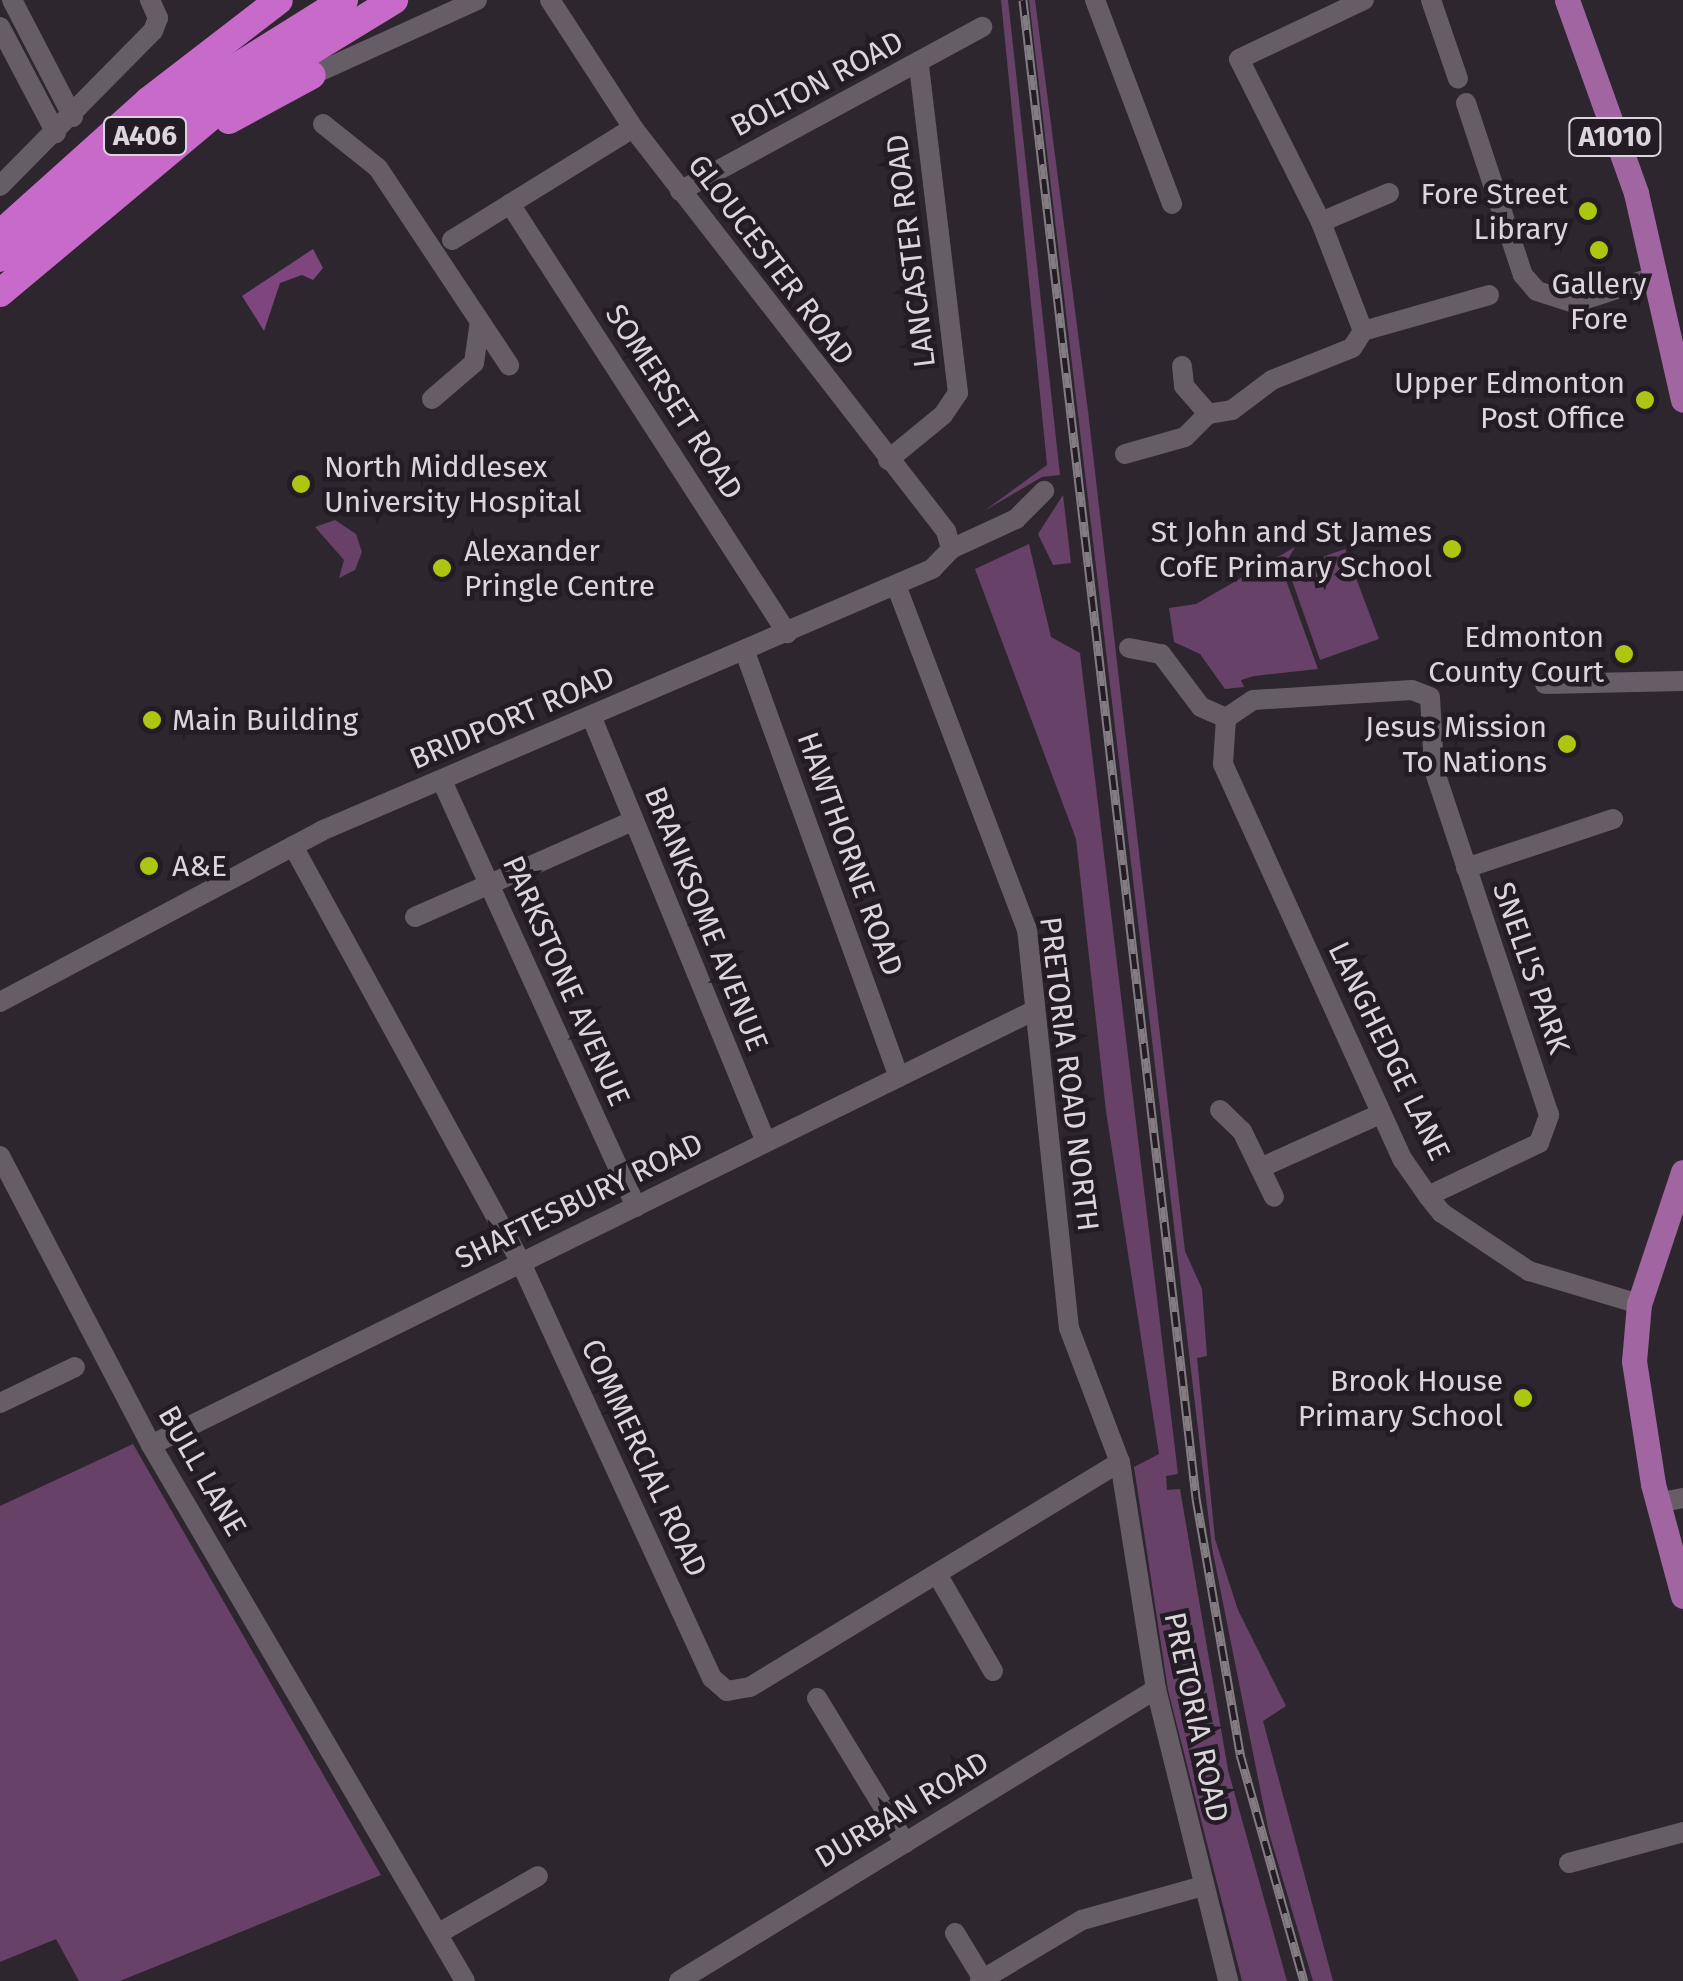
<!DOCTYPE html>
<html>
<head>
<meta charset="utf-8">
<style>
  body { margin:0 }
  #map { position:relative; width:1683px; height:1981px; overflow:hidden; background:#2e262e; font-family:"Fira Sans",sans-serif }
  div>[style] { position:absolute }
  .green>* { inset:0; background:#674167 }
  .water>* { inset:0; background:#7e457e }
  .minor>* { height:20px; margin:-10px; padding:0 10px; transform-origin:10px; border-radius:10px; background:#675d66 }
  .major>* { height:25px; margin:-12.5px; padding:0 12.5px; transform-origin:12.5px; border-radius:12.5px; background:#a165a2 }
  .highway>* { height:28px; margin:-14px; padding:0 14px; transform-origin:14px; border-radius:14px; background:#c86aca }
  .rail>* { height:9px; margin-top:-4.5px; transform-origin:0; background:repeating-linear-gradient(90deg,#241c24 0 15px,#837d83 0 30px); box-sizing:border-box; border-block:2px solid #837d83 }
  .dots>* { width:28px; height:28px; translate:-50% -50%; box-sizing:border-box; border:5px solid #241c24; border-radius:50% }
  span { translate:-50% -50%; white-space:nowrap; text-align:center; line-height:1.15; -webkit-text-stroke:9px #241c24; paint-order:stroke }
  .shield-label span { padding:2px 8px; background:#241c24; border:2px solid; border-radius:8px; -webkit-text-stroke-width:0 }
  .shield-label { font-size:28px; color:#dbd6db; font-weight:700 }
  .street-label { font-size:30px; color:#dbd6db }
  .poi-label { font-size:30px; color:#dbd6db }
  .right { translate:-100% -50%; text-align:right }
  .left { translate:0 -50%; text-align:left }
</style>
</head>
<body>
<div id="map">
  <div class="green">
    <i style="clip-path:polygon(1001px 0,1008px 0,1060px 475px,1042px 477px,984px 511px,1047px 465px)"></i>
    <i style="clip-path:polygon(1029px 0,1035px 0,1088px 411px,1185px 1251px,1202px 1289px,1207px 1356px,1197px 1358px,1215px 1539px,1238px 1610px,1286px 1706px,1263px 1721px,1333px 1981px,1313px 1981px,1269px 1833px,1212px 1548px)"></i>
    <i style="clip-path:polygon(1063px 495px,1071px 563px,1053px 565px,1038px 534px)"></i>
    <i style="clip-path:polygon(335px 520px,356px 534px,362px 552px,355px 570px,339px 578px,344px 560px,315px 527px)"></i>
    <i style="clip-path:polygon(1029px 544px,1051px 637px,1080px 653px,1178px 1474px,1166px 1476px,1167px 1490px,1180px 1489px,1228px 1770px,1287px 1981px,1242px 1981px,1168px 1690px,1134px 1467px,1159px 1454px,1106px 1111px,1076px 839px,975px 569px)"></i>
    <i style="clip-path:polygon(1295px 547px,1282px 569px,1318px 669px,1254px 676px,1241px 680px,1244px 687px,1225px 689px,1200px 654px,1174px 642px,1169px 608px,1196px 604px)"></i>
    <i style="clip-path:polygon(1345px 549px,1379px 639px,1320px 660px,1288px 569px)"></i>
    <i style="clip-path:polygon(133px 1444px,381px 1875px,120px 1981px,79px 1981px,56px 1939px,0 1962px,0 1506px)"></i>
  </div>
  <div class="water">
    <i style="clip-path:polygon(313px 249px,323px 268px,313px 280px,302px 275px,280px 283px,264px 331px,242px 296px)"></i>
  </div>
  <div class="minor">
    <i style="left:12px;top:0;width:132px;rotate:62.5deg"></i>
    <i style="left:550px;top:0;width:153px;rotate:57deg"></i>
    <i style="left:633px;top:128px;width:510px;rotate:52.16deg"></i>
    <i style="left:946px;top:531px;width:19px;rotate:74deg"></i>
    <i style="left:1095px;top:0;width:218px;rotate:69.3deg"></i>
    <i style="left:1431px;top:0;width:83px;rotate:71.1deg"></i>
    <i style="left:0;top:27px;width:120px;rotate:62.2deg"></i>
    <i style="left:312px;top:75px;width:181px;rotate:-24.4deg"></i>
    <i style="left:1466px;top:103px;width:181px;rotate:71.7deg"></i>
    <i style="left:1523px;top:275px;width:21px;rotate:49deg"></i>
    <i style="left:1537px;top:291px;width:39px;rotate:18deg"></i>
    <i style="left:1574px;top:303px;width:86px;rotate:-18.2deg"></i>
    <i style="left:323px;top:124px;width:70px;rotate:38.7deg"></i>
    <i style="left:378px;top:168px;width:237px;rotate:56.4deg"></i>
    <i style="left:633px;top:128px;width:145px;rotate:148.3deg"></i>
    <i style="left:510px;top:204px;width:511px;rotate:57.15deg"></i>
    <i style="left:0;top:186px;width:218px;rotate:-45.4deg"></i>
    <i style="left:153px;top:31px;width:14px;rotate:-69deg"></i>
    <i style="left:158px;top:18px;width:20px;rotate:-114deg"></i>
    <i style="left:680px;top:191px;width:344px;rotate:-28.5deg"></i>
    <i style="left:1321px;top:222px;width:74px;rotate:-23.1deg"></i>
    <i style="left:452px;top:240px;width:68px;rotate:-31.8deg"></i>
    <i style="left:1363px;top:331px;width:131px;rotate:-15.9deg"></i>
    <i style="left:1182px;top:366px;width:20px;rotate:84deg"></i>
    <i style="left:1184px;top:386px;width:37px;rotate:49deg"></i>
    <i style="left:432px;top:399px;width:55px;rotate:-40.6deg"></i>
    <i style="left:474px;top:363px;width:42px;rotate:-81.9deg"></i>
    <i style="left:1208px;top:414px;width:24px;rotate:-9deg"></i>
    <i style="left:1232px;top:410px;width:50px;rotate:-36.9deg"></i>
    <i style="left:1272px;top:380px;width:86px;rotate:-21.8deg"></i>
    <i style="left:1352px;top:348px;width:20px;rotate:-57deg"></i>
    <i style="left:1363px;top:331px;width:117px;rotate:-111.1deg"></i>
    <i style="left:1321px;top:222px;width:182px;rotate:-116.7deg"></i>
    <i style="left:1239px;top:59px;width:138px;rotate:-25.3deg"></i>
    <i style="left:1125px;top:454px;width:62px;rotate:-15.8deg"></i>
    <i style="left:1185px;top:437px;width:33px;rotate:-45deg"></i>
    <i style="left:888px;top:460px;width:71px;rotate:-39.3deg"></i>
    <i style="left:943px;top:415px;width:27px;rotate:-56deg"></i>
    <i style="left:958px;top:393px;width:331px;rotate:-96.8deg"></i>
    <i style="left:896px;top:585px;width:368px;rotate:69.2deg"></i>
    <i style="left:1027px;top:929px;width:401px;rotate:84deg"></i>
    <i style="left:1069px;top:1328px;width:143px;rotate:69.2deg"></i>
    <i style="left:1120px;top:1462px;width:230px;rotate:81deg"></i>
    <i style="left:1156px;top:1689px;width:301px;rotate:76.1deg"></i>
    <i style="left:1129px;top:648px;width:33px;rotate:11deg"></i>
    <i style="left:1161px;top:654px;width:66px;rotate:53deg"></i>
    <i style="left:1201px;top:707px;width:27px;rotate:24deg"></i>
    <i style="left:745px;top:652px;width:452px;rotate:70.1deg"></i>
    <i style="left:1545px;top:684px;width:138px;rotate:-1.2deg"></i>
    <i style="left:592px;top:718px;width:458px;rotate:67.7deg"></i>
    <i style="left:442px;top:781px;width:468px;rotate:65.5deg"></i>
    <i style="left:293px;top:846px;width:475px;rotate:61.3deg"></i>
    <i style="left:521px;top:1263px;width:457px;rotate:65.3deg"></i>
    <i style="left:712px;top:1678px;width:20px;rotate:41deg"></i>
    <i style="left:727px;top:1691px;width:23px;rotate:-10deg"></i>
    <i style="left:750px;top:1687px;width:433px;rotate:-31.3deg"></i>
    <i style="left:1466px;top:868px;width:155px;rotate:-18.4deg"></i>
    <i style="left:415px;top:917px;width:238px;rotate:-23.8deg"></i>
    <i style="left:0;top:1002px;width:364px;rotate:-28deg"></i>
    <i style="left:321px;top:831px;width:665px;rotate:-23.21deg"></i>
    <i style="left:932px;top:569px;width:28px;rotate:-46deg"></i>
    <i style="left:951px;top:549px;width:72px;rotate:-24.8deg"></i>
    <i style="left:1016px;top:519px;width:40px;rotate:-45deg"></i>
    <i style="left:1220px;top:1110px;width:30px;rotate:44deg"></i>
    <i style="left:1242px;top:1131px;width:73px;rotate:64.1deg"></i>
    <i style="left:0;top:1156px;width:326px;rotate:62.4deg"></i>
    <i style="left:151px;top:1445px;width:621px;rotate:59.64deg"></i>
    <i style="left:1260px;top:1168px;width:132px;rotate:-24.2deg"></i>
    <i style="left:1428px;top:1196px;width:123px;rotate:-25.5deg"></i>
    <i style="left:1539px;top:1143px;width:30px;rotate:-70deg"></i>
    <i style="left:1549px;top:1115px;width:365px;rotate:-108.4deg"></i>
    <i style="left:1434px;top:769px;width:72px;rotate:-93.2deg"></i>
    <i style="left:1430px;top:697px;width:19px;rotate:-159deg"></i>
    <i style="left:1412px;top:690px;width:159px;rotate:176.4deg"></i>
    <i style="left:1253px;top:700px;width:32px;rotate:146deg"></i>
    <i style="left:1226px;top:718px;width:46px;rotate:93.7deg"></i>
    <i style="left:1223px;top:764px;width:435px;rotate:65.6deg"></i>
    <i style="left:1403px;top:1160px;width:44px;rotate:55.2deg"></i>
    <i style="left:1428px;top:1196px;width:22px;rotate:51deg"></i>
    <i style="left:1442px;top:1213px;width:105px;rotate:33.7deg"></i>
    <i style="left:1529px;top:1271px;width:115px;rotate:16.7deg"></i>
    <i style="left:0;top:1403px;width:83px;rotate:-25.6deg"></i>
    <i style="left:151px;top:1445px;width:983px;rotate:-26.2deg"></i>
    <i style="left:1657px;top:1503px;width:26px;rotate:-11deg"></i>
    <i style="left:937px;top:1574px;width:112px;rotate:60deg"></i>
    <i style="left:817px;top:1698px;width:170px;rotate:58.7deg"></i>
    <i style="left:1569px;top:1863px;width:118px;rotate:-15.2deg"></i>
    <i style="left:439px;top:1933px;width:114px;rotate:-29.9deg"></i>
    <i style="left:955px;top:1933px;width:54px;rotate:58.7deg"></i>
    <i style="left:679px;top:1981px;width:559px;rotate:-31.47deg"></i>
    <i style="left:980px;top:1981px;width:119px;rotate:-30.9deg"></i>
    <i style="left:1082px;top:1920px;width:126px;rotate:-15.7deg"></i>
  </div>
  <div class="major">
    <i style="left:1567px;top:0;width:205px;rotate:70.3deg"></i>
    <i style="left:1636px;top:193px;width:212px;rotate:77.2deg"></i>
    <i style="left:1683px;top:1172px;width:139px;rotate:108.4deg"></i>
    <i style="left:1639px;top:1304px;width:57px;rotate:95deg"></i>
    <i style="left:1634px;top:1361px;width:124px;rotate:81.2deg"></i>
    <i style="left:1653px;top:1484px;width:116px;rotate:75deg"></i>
  </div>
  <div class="highway">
    <i style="left:229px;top:120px;width:94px;rotate:-28.5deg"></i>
    <i style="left:0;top:234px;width:199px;rotate:-41.9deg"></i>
    <i style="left:148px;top:101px;width:165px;rotate:-37.6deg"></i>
    <i style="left:0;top:258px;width:280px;rotate:-39.5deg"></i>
    <i style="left:216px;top:80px;width:151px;rotate:-32deg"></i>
    <i style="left:0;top:293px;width:302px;rotate:-39.9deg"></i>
    <i style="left:232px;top:99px;width:190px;rotate:-31.4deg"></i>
  </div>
  <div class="rail">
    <i style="left:1023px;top:0;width:1508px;rotate:83.41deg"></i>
    <i style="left:1196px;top:1498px;width:260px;rotate:80.2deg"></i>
    <i style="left:1240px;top:1754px;width:236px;rotate:74.3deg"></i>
  </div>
  <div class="dots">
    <i style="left:1588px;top:211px;background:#acc611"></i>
    <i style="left:1599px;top:250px;background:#acc611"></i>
    <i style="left:1645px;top:400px;background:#acc611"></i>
    <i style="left:301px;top:484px;background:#acc611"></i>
    <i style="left:1452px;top:549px;background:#acc611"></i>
    <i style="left:442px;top:568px;background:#acc611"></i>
    <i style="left:1624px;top:654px;background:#acc611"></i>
    <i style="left:152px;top:720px;background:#acc611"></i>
    <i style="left:1567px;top:744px;background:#acc611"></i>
    <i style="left:149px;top:866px;background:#acc611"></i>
    <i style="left:1523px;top:1398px;background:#acc611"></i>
  </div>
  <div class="shield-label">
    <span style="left:145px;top:136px">A406</span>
    <span style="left:1615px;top:137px">A1010</span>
  </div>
  <div class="street-label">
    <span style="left:817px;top:84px;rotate:-28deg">BOLTON ROAD</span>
    <span style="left:911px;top:251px;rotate:-97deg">LANCASTER ROAD</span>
    <span style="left:771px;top:260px;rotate:53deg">GLOUCESTER ROAD</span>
    <span style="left:674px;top:402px;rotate:57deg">SOMERSET ROAD</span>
    <span style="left:512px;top:718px;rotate:-23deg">BRIDPORT ROAD</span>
    <span style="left:850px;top:854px;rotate:70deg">HAWTHORNE ROAD</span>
    <span style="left:706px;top:919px;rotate:68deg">BRANKSOME AVENUE</span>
    <span style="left:1531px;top:968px;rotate:71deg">SNELL'S PARK</span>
    <span style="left:566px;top:981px;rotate:66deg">PARKSTONE AVENUE</span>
    <span style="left:1389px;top:1051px;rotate:64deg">LANGHEDGE LANE</span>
    <span style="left:1069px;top:1074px;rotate:83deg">PRETORIA ROAD NORTH</span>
    <span style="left:579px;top:1201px;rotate:-26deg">SHAFTESBURY ROAD</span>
    <span style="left:644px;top:1458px;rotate:65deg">COMMERCIAL ROAD</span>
    <span style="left:202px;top:1471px;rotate:60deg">BULL LANE</span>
    <span style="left:1196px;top:1717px;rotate:78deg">PRETORIA ROAD</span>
    <span style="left:902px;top:1810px;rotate:-31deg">DURBAN ROAD</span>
  </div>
  <div class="poi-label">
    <span class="right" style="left:1568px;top:211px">Fore Street<br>Library</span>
    <span style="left:1599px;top:301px">Gallery<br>Fore</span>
    <span class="right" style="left:1625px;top:400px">Upper Edmonton<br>Post Office</span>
    <span class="left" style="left:324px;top:484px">North Middlesex<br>University Hospital</span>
    <span class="right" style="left:1432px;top:549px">St John and St James<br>CofE Primary School</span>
    <span class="left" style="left:464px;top:568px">Alexander<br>Pringle Centre</span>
    <span class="right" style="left:1604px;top:654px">Edmonton<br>County Court</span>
    <span class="left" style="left:172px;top:720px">Main Building</span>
    <span class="right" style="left:1547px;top:744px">Jesus Mission<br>To Nations</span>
    <span class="left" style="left:172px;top:866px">A&amp;E</span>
    <span class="right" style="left:1503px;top:1398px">Brook House<br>Primary School</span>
  </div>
</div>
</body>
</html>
